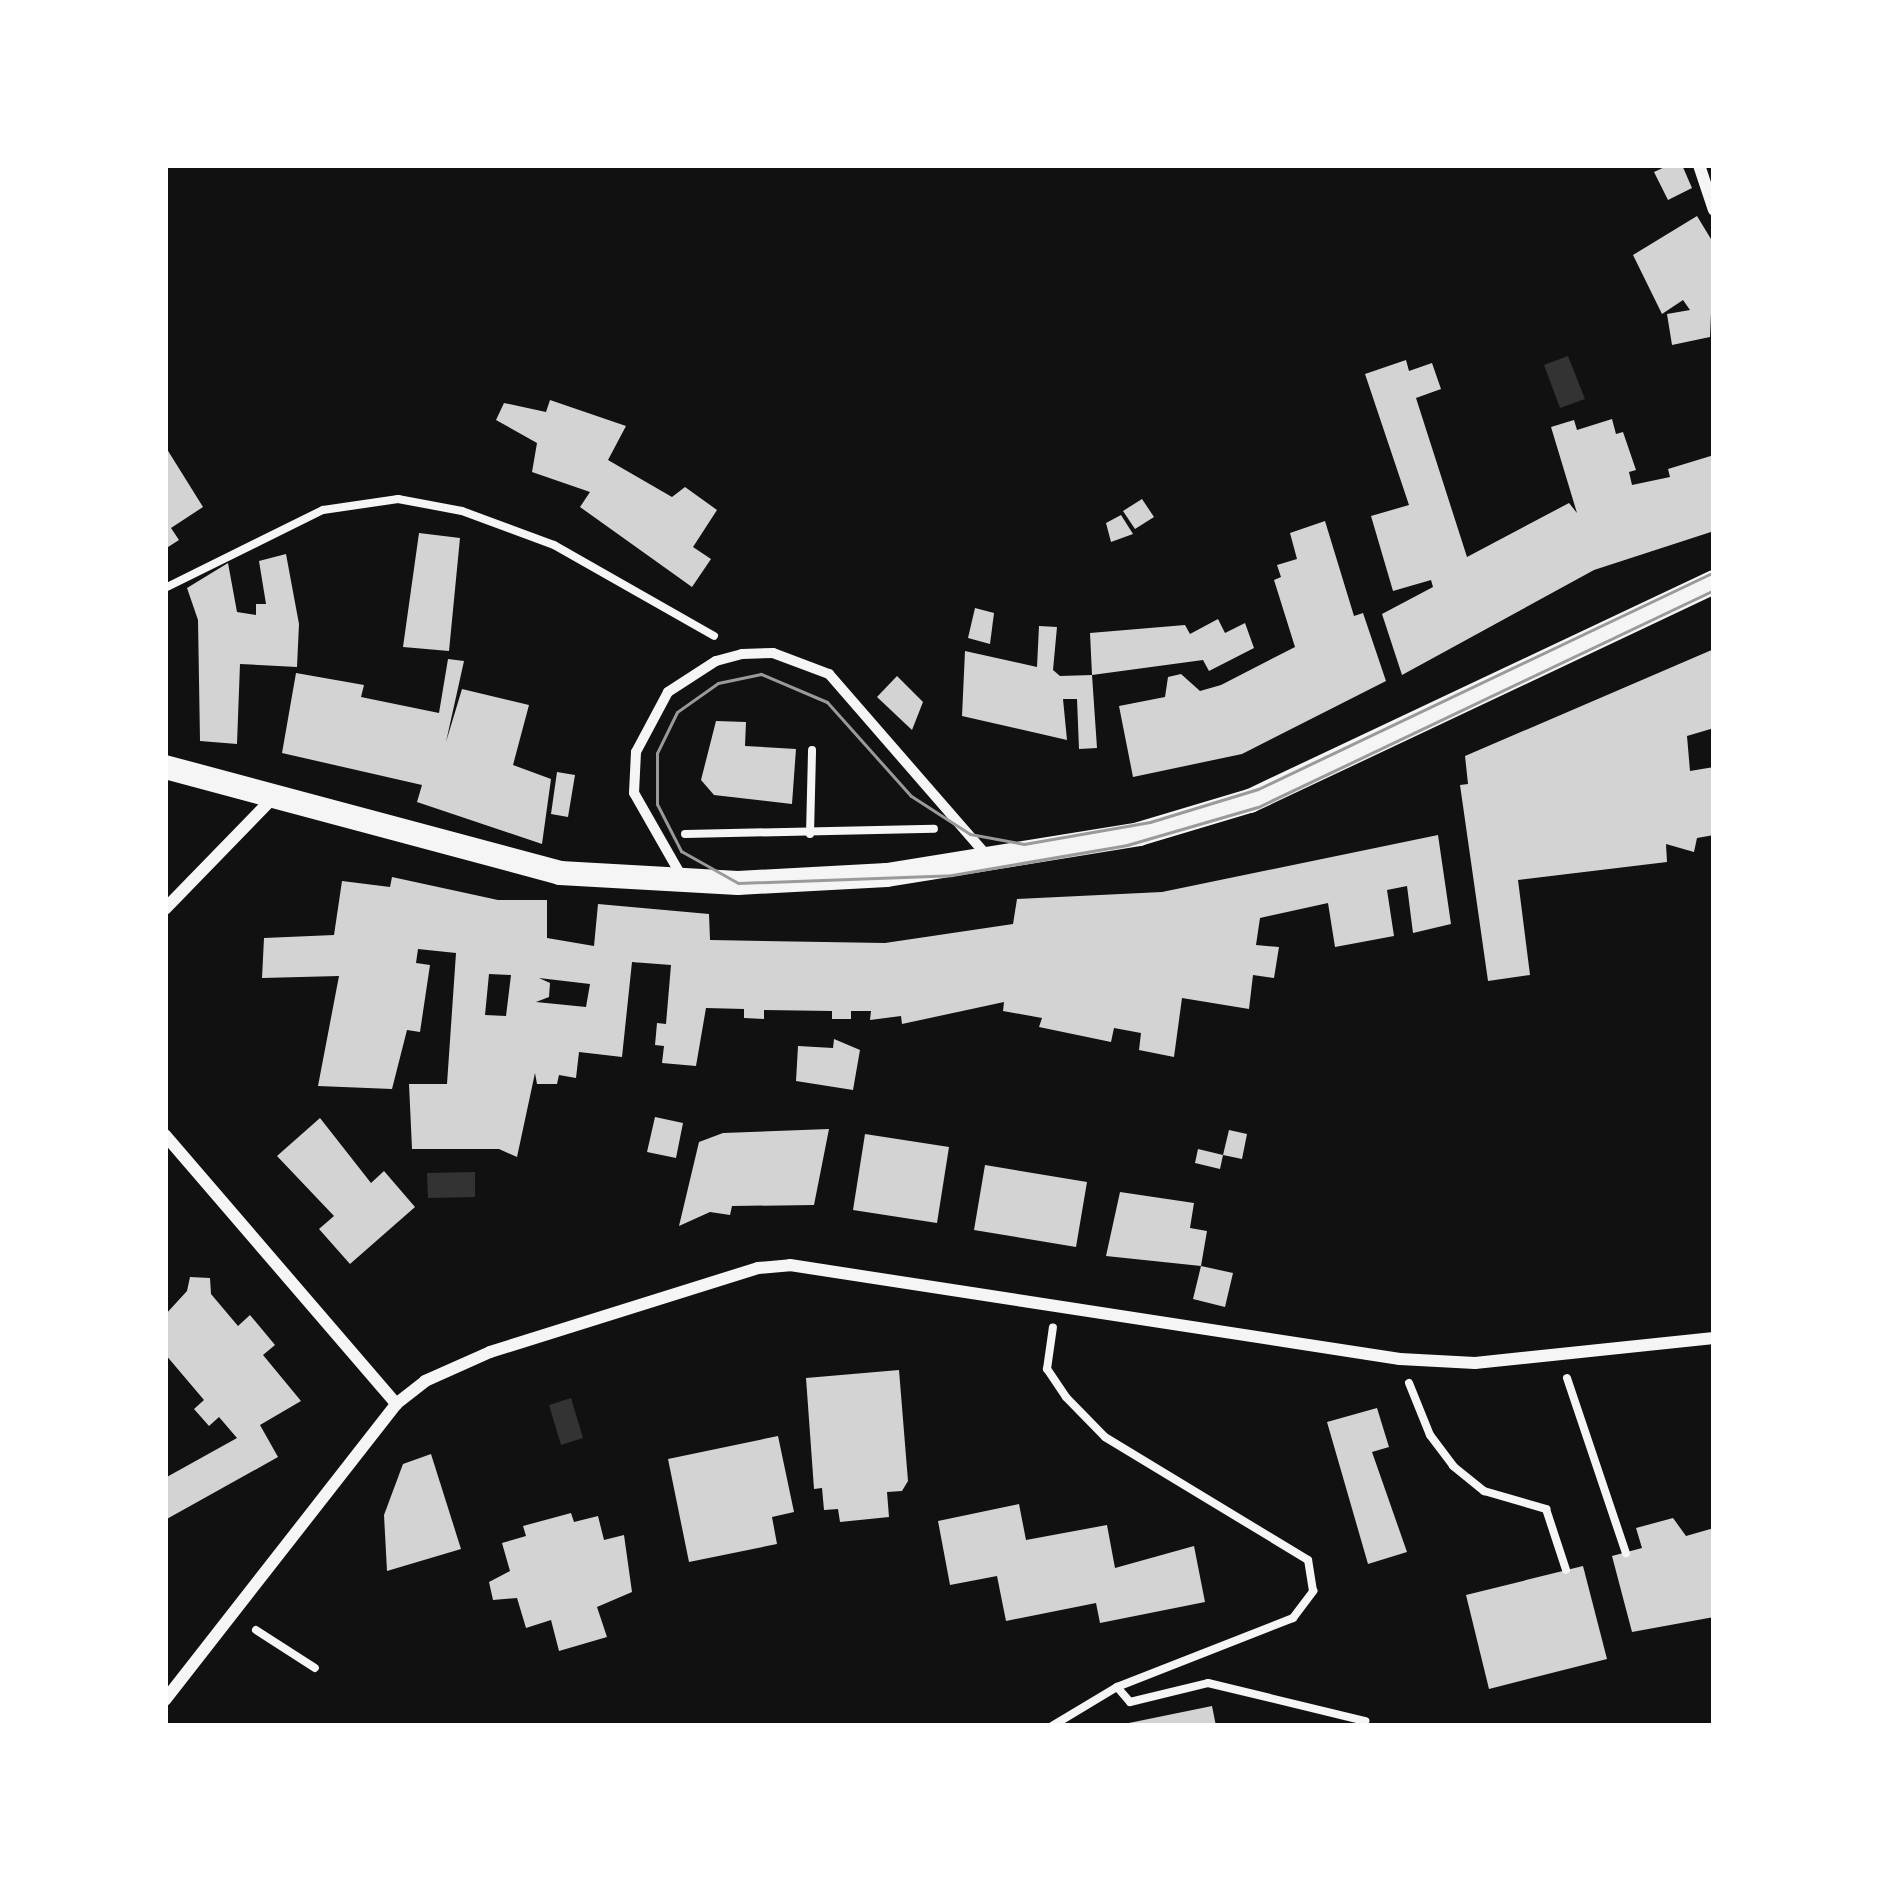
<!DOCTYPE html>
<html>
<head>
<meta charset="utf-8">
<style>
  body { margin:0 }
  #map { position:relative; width:1879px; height:1891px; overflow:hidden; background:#111; font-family:Quicksand,sans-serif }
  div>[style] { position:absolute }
  .water>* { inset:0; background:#333 }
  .building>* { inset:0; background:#d3d3d3 }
  .path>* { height:8px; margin:-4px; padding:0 4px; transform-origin:4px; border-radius:4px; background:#f5f5f5 }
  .pedestrian>* { height:10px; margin:-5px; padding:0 5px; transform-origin:5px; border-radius:5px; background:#f5f5f5 }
  .minor>* { height:12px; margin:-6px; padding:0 6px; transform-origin:6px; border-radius:6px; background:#f5f5f5 }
  .secondary>* { height:24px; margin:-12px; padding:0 12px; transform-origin:12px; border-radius:12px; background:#f5f5f5 }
  .tram>* { height:3px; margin:-1.5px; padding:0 1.5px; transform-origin:1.5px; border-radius:1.5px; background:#9a9a9a }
  span { translate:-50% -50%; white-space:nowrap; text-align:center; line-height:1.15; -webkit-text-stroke:12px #fff; paint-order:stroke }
  .frame { position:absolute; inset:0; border:168px solid #fff; pointer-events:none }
</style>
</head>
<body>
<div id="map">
  <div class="water">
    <i style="clip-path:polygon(1568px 356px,1585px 399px,1560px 408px,1544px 365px)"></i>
    <i style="clip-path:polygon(475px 1172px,475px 1197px,428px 1198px,427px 1173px)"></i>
    <i style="clip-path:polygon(571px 1398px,583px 1438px,561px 1445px,549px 1405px)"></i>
  </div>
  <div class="building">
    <i style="clip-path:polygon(1669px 165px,1682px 165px,1692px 188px,1668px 200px,1654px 172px)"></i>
    <i style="clip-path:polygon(1697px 216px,1714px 244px,1710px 337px,1672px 345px,1667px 314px,1690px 310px,1683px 300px,1662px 314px,1633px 255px)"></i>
    <i style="clip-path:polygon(1406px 360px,1409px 371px,1432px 363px,1441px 389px,1416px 398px,1467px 557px,1569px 503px,1577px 513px,1551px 427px,1574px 420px,1577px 430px,1612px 419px,1616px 434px,1623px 432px,1636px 470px,1629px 472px,1632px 485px,1670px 477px,1668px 469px,1714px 455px,1714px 531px,1594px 570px,1402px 675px,1382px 614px,1433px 587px,1431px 580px,1393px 591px,1371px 516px,1409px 505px,1365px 374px)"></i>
    <i style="clip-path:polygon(550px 400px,626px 426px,608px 460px,672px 497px,685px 487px,717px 510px,693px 547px,711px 559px,692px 587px,580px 507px,590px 492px,532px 472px,537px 443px,496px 420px,504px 403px,546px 412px)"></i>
    <i style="clip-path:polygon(165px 446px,203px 507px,171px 528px,179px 540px,165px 549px)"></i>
    <i style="clip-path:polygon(1142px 499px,1154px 517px,1135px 529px,1123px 511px)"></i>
    <i style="clip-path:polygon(1121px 515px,1133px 534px,1111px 542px,1106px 523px)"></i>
    <i style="clip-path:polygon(1325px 521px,1354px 616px,1363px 613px,1386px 681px,1242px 754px,1133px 777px,1119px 706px,1165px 697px,1168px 677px,1181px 674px,1200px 691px,1221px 685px,1295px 647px,1274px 580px,1281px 577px,1277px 565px,1297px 559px,1290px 533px)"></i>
    <i style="clip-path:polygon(419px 533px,460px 538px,449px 651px,403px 647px)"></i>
    <i style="clip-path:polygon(286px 554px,299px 624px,297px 667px,240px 664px,237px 744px,200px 741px,198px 620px,187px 588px,228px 563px,237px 612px,256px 615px,256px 604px,266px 604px,259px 561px)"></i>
    <i style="clip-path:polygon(975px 608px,994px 613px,990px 644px,968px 638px)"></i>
    <i style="clip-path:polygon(1218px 619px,1225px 633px,1245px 623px,1254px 648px,1209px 671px,1203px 660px,1092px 675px,1090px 633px,1185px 625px,1190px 634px)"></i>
    <i style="clip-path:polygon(1039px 626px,1057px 627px,1053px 670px,1060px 676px,1092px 675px,1097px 748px,1079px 749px,1077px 699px,1063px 699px,1067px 740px,962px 716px,965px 651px,1037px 667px)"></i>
    <i style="clip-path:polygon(1714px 649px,1714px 728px,1687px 736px,1690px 771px,1714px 767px,1714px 835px,1697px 838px,1694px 852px,1666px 844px,1667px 862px,1518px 880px,1530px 975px,1488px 981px,1460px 785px,1468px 784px,1465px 756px)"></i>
    <i style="clip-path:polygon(448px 659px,464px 661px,446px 742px,462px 689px,529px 705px,513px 765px,551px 779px,542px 844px,417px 802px,422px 785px,282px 753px,296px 673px,364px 685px,361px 697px,439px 713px)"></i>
    <i style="clip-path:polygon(897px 676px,923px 702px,912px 730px,877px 697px)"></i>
    <i style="clip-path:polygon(716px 721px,746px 722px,745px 746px,796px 749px,792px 804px,714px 795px,701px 780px)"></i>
    <i style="clip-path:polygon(557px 772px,575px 775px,568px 817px,551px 814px)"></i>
    <i style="clip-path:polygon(evenodd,1438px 835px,1451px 924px,1413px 933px,1407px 886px,1387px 890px,1394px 936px,1335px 947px,1328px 903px,1260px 918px,1256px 945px,1279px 947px,1274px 978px,1253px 975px,1249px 1009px,1182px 998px,1174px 1057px,1139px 1050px,1141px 1033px,1114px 1028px,1111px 1042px,1039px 1027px,1042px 1018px,1003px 1011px,1004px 1002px,902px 1024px,901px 1016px,870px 1020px,871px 1011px,851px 1011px,851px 1019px,832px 1019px,832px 1011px,764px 1010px,764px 1019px,744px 1018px,744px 1009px,706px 1008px,696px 1066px,662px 1063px,664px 1046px,655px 1045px,657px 1023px,666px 1024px,671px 965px,632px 962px,622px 1057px,579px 1052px,576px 1078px,559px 1075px,557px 1084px,537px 1084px,535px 1073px,517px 1157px,499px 1149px,412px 1149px,409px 1084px,447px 1084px,456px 953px,418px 949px,416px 963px,430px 965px,420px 1032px,407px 1030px,392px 1089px,318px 1086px,339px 976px,262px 978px,264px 938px,334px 935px,342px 881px,390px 887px,392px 877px,498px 900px,547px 900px,547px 938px,594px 946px,598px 904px,709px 914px,710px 940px,885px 943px,1013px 924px,1017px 899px,1162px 892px,1438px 835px,489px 974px,511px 975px,506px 1016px,485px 1015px,489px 974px,1438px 835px,539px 978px,590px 984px,586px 1007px,536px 1002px,549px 997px,550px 983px,539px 978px)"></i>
    <i style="clip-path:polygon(834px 1039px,860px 1050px,853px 1090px,796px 1081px,798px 1046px,833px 1048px)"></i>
    <i style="clip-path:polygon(655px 1117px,683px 1123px,676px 1158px,647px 1152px)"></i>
    <i style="clip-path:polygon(320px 1118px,371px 1183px,384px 1171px,415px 1207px,350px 1264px,319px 1229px,334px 1216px,277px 1156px)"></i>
    <i style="clip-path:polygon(829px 1129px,814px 1205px,732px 1206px,730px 1215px,710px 1212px,679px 1226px,699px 1142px,723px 1133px)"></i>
    <i style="clip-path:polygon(1229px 1130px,1247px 1134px,1242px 1159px,1223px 1155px)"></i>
    <i style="clip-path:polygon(865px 1134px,949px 1147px,937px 1223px,853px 1210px)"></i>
    <i style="clip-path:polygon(1198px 1149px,1223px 1155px,1220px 1169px,1195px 1163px)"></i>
    <i style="clip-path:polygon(985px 1165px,1087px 1182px,1076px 1247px,974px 1230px)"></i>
    <i style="clip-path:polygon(1120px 1192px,1194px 1203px,1190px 1228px,1207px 1231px,1201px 1266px,1233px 1273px,1225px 1307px,1193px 1299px,1201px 1266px,1106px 1256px)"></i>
    <i style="clip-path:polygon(190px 1277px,210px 1278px,211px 1294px,238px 1326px,250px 1315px,275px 1345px,263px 1355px,301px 1401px,260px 1425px,278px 1457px,165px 1520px,165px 1478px,237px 1438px,219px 1417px,209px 1426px,194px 1409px,204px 1400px,165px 1354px,165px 1315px,187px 1291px)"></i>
    <i style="clip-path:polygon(899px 1370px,908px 1481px,902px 1491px,887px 1492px,889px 1517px,840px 1522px,838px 1509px,824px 1510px,822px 1488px,814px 1489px,806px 1378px)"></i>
    <i style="clip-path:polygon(1377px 1408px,1389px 1447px,1372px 1452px,1407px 1552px,1368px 1564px,1327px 1422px)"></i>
    <i style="clip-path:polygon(778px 1436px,794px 1512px,772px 1517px,777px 1544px,689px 1562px,668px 1459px)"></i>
    <i style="clip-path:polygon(431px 1454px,461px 1549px,387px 1571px,384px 1515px,403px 1464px)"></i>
    <i style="clip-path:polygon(1019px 1504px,1026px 1540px,1107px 1525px,1115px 1568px,1194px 1546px,1205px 1602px,1100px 1623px,1096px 1603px,1006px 1621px,997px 1576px,950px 1585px,938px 1521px)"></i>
    <i style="clip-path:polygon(571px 1513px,574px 1522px,598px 1516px,604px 1540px,624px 1535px,632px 1592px,597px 1607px,607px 1637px,559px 1651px,551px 1620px,526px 1628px,517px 1598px,493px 1600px,489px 1582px,510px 1571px,502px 1543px,526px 1536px,523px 1526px)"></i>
    <i style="clip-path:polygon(1673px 1518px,1686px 1536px,1714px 1528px,1714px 1617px,1632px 1632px,1612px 1556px,1642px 1548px,1636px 1528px)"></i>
    <i style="clip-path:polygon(1583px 1566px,1607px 1659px,1489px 1689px,1466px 1595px)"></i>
    <i style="clip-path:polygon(1212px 1706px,1216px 1726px,1124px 1726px,1124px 1724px)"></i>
  </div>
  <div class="path">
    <i style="left:165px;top:588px;width:176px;rotate:-26.3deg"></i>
    <i style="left:323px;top:510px;width:76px;rotate:-8.3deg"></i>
    <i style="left:398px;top:499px;width:65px;rotate:10.6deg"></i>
    <i style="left:462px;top:511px;width:98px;rotate:20.3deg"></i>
    <i style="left:554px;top:545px;width:184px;rotate:29.6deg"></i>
    <i style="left:685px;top:834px;width:249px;rotate:-1.2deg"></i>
    <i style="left:810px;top:834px;width:84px;rotate:-88.6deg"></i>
    <i style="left:1567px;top:1378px;width:185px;rotate:71.4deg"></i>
    <i style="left:1409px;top:1383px;width:56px;rotate:68deg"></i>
    <i style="left:1430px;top:1435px;width:39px;rotate:53deg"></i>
    <i style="left:1453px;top:1466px;width:40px;rotate:39deg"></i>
    <i style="left:1484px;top:1491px;width:65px;rotate:16.2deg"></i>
    <i style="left:1546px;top:1509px;width:64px;rotate:71.8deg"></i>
    <i style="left:256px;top:1630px;width:70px;rotate:32.8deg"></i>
    <i style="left:1117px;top:1687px;width:20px;rotate:49deg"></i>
    <i style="left:1130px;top:1702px;width:80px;rotate:-13.7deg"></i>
    <i style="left:1208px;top:1683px;width:162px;rotate:13.6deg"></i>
    <i style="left:1052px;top:1726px;width:76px;rotate:-31deg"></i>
    <i style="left:1117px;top:1687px;width:189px;rotate:-21.4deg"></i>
    <i style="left:1293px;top:1618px;width:34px;rotate:-53deg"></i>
    <i style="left:1313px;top:1591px;width:31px;rotate:-99deg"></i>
    <i style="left:1308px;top:1560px;width:237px;rotate:-148.8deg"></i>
    <i style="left:1105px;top:1437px;width:56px;rotate:-134.3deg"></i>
    <i style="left:1066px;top:1397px;width:34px;rotate:-124deg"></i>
    <i style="left:1047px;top:1369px;width:42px;rotate:-81.9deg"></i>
  </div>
  <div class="pedestrian">
    <i style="left:682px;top:877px;width:97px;rotate:-119.7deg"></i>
    <i style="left:634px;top:793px;width:41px;rotate:-87.2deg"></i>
    <i style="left:636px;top:752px;width:68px;rotate:-61.9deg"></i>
    <i style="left:668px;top:692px;width:57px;rotate:-32.9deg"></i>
    <i style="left:716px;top:661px;width:27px;rotate:-15deg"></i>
    <i style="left:742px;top:654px;width:31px;rotate:-2deg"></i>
    <i style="left:773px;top:653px;width:60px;rotate:20.6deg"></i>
    <i style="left:829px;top:674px;width:241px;rotate:49deg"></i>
  </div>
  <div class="minor">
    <i style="left:1699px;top:165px;width:47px;rotate:71.6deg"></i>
    <i style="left:165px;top:909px;width:156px;rotate:-45.8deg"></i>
    <i style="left:165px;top:1135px;width:355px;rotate:49.3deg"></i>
    <i style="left:165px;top:1700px;width:375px;rotate:-52deg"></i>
    <i style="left:396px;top:1404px;width:37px;rotate:-38deg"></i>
    <i style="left:425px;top:1381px;width:71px;rotate:-24deg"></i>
    <i style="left:490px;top:1352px;width:281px;rotate:-17.4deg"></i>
    <i style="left:758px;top:1268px;width:32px;rotate:-5deg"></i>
    <i style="left:790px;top:1265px;width:617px;rotate:8.76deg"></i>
    <i style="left:1400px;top:1359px;width:75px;rotate:3.1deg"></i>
    <i style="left:1475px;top:1363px;width:240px;rotate:-6deg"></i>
  </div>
  <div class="secondary">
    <i style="left:165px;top:767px;width:409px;rotate:15deg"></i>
    <i style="left:560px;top:873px;width:178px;rotate:3.2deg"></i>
    <i style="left:738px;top:883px;width:149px;rotate:-3.1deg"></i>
    <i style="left:887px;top:875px;width:255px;rotate:-9.2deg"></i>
    <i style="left:1139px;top:834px;width:116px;rotate:-16.6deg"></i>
    <i style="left:1250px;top:801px;width:513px;rotate:-25.27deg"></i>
  </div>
  <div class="tram">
    <i style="left:1714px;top:572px;width:505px;rotate:154.55deg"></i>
    <i style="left:1258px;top:789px;width:113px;rotate:163deg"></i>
    <i style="left:1150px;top:822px;width:128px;rotate:170.1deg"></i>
    <i style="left:1024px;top:844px;width:55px;rotate:-169.5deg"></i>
    <i style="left:970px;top:834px;width:70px;rotate:-147.2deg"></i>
    <i style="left:911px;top:796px;width:126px;rotate:-131.8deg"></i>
    <i style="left:827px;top:702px;width:72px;rotate:-157deg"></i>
    <i style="left:761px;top:674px;width:44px;rotate:168.2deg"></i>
    <i style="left:718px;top:683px;width:50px;rotate:144.7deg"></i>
    <i style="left:677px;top:712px;width:46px;rotate:116deg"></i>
    <i style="left:657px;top:753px;width:51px;rotate:90deg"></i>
    <i style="left:657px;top:804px;width:53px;rotate:62.9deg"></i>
    <i style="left:681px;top:851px;width:65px;rotate:29.3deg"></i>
    <i style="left:738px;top:883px;width:214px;rotate:-2.1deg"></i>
    <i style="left:952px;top:875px;width:178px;rotate:-9.7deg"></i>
    <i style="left:1127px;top:845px;width:136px;rotate:-16.2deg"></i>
    <i style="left:1258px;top:807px;width:505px;rotate:-25.45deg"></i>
  </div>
  <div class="frame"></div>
</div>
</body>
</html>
